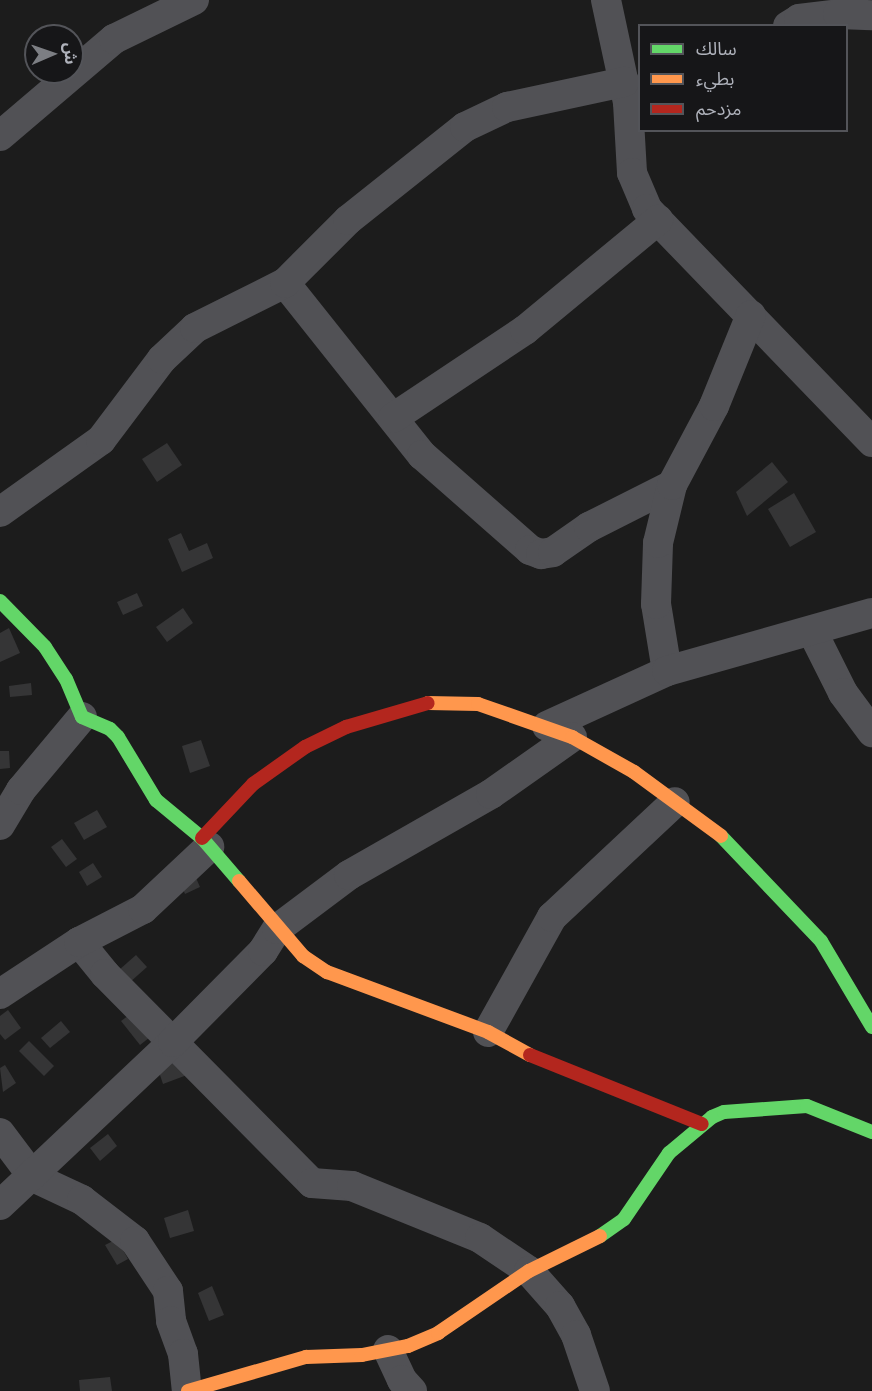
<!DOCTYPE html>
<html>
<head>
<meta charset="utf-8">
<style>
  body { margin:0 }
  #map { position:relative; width:872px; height:1391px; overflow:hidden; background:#1c1c1c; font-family:"Source Sans 3","Noto Sans Arabic",sans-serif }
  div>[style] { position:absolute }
  .building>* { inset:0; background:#353536 }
  .street>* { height:30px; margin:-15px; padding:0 15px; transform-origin:15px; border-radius:15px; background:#515155 }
  .fast>* { height:14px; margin:-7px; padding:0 7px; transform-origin:7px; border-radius:7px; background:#63d668 }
  .slow>* { height:14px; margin:-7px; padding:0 7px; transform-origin:7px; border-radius:7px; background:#ff974d }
  .jam>* { height:14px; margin:-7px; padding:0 7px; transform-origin:7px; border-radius:7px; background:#b3261e }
  span { translate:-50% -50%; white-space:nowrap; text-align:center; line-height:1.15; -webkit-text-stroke:6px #161618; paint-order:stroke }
  .legend { position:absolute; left:638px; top:24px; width:210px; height:108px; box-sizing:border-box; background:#161618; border:2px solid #535459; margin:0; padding:8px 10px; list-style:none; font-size:18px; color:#afb2bb }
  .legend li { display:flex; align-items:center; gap:12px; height:30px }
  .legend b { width:30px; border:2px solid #535459 }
  .north { position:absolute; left:24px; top:24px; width:60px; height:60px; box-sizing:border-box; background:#161618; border:2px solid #535459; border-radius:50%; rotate:88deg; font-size:16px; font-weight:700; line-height:24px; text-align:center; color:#afb2bb }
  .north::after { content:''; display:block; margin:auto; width:21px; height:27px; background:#7c7e83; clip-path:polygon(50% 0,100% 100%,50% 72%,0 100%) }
</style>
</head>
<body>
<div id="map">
  <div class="building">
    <i style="clip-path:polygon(167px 443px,182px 465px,157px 482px,142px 459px)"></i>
    <i style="clip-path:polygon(772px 462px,788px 482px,747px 516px,736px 492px)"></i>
    <i style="clip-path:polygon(794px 493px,816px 532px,790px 547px,768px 509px)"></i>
    <i style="clip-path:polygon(181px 533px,189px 551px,207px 543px,213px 558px,182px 572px,168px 539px)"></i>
    <i style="clip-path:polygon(137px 593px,143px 606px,123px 615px,117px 602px)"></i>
    <i style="clip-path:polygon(183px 608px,193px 623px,167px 642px,156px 627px)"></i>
    <i style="clip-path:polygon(9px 628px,20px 653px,0 662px,0 633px)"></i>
    <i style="clip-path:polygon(31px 683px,32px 695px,10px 697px,9px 686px)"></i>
    <i style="clip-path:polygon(201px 740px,210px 766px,190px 773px,182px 746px)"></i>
    <i style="clip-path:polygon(0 751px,9px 751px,10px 768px,0 769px)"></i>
    <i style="clip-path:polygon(97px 810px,107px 827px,84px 840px,74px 823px)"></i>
    <i style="clip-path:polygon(62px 839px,77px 859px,66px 867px,51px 847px)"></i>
    <i style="clip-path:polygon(93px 863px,102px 877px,87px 886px,79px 872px)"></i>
    <i style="clip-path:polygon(193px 871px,200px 887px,185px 894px,178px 878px)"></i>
    <i style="clip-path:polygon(136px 955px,147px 967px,129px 983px,119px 970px)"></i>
    <i style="clip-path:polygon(8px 1010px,21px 1028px,5px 1040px,0 1034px,0 1016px)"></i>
    <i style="clip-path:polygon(136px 1010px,154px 1034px,140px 1045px,121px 1021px)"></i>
    <i style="clip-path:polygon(61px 1021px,70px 1032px,50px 1048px,41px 1038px)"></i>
    <i style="clip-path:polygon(29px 1041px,54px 1066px,44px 1076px,19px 1051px)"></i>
    <i style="clip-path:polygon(180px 1057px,187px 1075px,163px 1084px,157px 1066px)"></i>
    <i style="clip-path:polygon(5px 1065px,16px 1083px,3px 1092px,0 1068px)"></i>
    <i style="clip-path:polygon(108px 1134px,117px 1146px,100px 1161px,90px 1148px)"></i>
    <i style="clip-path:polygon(188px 1210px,194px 1231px,170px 1238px,164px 1218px)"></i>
    <i style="clip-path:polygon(117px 1239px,128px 1259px,117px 1265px,105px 1245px)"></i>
    <i style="clip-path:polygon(212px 1286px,224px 1315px,209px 1321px,198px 1293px)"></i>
    <i style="clip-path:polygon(110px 1377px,112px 1391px,80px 1391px,79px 1380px)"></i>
  </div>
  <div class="street">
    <i style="left:606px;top:0;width:105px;rotate:77.9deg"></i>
    <i style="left:628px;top:103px;width:70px;rotate:86.7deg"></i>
    <i style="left:632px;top:173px;width:39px;rotate:67deg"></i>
    <i style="left:647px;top:209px;width:324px;rotate:46deg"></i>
    <i style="left:788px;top:26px;width:13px;rotate:-32deg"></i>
    <i style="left:799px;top:19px;width:39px;rotate:-7deg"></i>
    <i style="left:838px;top:14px;width:34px;rotate:2deg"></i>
    <i style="left:0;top:136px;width:150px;rotate:-40.4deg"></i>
    <i style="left:114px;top:39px;width:89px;rotate:-26deg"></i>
    <i style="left:285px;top:283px;width:220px;rotate:51.5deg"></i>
    <i style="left:422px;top:455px;width:144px;rotate:41.3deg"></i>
    <i style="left:530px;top:550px;width:12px;rotate:20deg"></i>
    <i style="left:541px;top:554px;width:12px;rotate:-9deg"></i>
    <i style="left:553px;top:552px;width:44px;rotate:-34.8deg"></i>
    <i style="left:589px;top:527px;width:93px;rotate:-26.8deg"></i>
    <i style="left:393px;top:418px;width:159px;rotate:-33.7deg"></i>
    <i style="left:525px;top:330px;width:173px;rotate:-39.6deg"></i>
    <i style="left:0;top:512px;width:124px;rotate:-35.5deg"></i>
    <i style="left:101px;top:440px;width:101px;rotate:-53deg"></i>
    <i style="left:162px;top:359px;width:45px;rotate:-43.2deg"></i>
    <i style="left:195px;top:328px;width:101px;rotate:-26.6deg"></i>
    <i style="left:285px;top:283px;width:89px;rotate:-45deg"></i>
    <i style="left:348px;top:220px;width:149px;rotate:-38.5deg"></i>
    <i style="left:465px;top:127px;width:47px;rotate:-25.5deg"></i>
    <i style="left:507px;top:107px;width:120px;rotate:-12.1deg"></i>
    <i style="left:813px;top:633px;width:67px;rotate:63.4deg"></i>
    <i style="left:843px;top:693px;width:49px;rotate:53.4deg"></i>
    <i style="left:667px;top:671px;width:68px;rotate:-99.3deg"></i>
    <i style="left:656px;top:604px;width:61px;rotate:-88.1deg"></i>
    <i style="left:658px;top:543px;width:60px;rotate:-76.4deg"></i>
    <i style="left:672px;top:485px;width:89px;rotate:-62deg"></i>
    <i style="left:714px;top:406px;width:98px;rotate:-67.9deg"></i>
    <i style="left:547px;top:726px;width:132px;rotate:-24.6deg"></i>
    <i style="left:667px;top:671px;width:213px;rotate:-15.8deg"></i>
    <i style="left:0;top:825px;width:41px;rotate:-59deg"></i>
    <i style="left:21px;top:790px;width:95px;rotate:-50.1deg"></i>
    <i style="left:79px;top:942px;width:41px;rotate:50.9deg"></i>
    <i style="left:105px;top:974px;width:294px;rotate:45.3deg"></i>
    <i style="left:312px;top:1183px;width:40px;rotate:4.3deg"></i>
    <i style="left:352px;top:1186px;width:138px;rotate:22.1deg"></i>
    <i style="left:480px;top:1238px;width:59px;rotate:34deg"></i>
    <i style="left:529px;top:1271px;width:47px;rotate:48.5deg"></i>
    <i style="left:560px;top:1306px;width:33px;rotate:61deg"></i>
    <i style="left:576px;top:1335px;width:59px;rotate:71.3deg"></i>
    <i style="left:0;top:994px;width:95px;rotate:-33.4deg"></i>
    <i style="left:79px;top:942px;width:72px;rotate:-27.3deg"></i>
    <i style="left:143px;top:909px;width:91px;rotate:-43.2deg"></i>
    <i style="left:488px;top:1032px;width:132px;rotate:-60.9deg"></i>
    <i style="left:552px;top:917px;width:168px;rotate:-43.1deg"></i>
    <i style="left:0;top:1133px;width:55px;rotate:53.1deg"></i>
    <i style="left:33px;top:1177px;width:54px;rotate:25.1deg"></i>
    <i style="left:82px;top:1200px;width:67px;rotate:37.7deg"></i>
    <i style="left:135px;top:1241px;width:60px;rotate:56.6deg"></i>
    <i style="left:168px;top:1291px;width:30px;rotate:84deg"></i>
    <i style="left:171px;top:1321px;width:35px;rotate:70deg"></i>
    <i style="left:183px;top:1354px;width:37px;rotate:84deg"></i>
    <i style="left:0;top:1205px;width:238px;rotate:-43.3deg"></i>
    <i style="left:173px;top:1042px;width:128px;rotate:-45.3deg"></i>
    <i style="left:263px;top:951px;width:26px;rotate:-58deg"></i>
    <i style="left:277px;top:929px;width:90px;rotate:-36.9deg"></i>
    <i style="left:349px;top:875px;width:163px;rotate:-29.7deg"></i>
    <i style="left:491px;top:794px;width:99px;rotate:-35.1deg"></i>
    <i style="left:388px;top:1350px;width:33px;rotate:65deg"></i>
    <i style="left:402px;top:1380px;width:15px;rotate:48deg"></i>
  </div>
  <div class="fast">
    <i style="left:0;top:601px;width:64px;rotate:45.6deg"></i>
    <i style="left:45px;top:647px;width:38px;rotate:57deg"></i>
    <i style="left:66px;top:679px;width:41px;rotate:67.2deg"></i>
    <i style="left:82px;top:717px;width:30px;rotate:23deg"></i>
    <i style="left:110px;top:729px;width:11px;rotate:45deg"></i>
    <i style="left:118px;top:737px;width:74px;rotate:58.9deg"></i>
    <i style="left:156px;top:800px;width:60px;rotate:39.6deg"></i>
    <i style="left:202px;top:838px;width:57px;rotate:49.3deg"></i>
    <i style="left:721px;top:836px;width:145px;rotate:46.4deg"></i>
    <i style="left:821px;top:941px;width:100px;rotate:59.3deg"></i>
    <i style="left:600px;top:1236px;width:29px;rotate:-35deg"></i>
    <i style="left:624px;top:1219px;width:80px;rotate:-55.7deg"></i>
    <i style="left:669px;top:1153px;width:56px;rotate:-39.9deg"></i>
    <i style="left:712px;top:1117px;width:13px;rotate:-23deg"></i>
    <i style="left:724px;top:1112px;width:83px;rotate:-4.1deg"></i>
    <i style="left:807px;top:1106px;width:70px;rotate:21.8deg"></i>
  </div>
  <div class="slow">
    <i style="left:428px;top:703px;width:50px;rotate:1.1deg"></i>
    <i style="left:478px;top:704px;width:100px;rotate:19.3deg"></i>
    <i style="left:572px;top:737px;width:71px;rotate:29.4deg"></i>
    <i style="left:634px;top:772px;width:108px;rotate:36.3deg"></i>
    <i style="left:239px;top:881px;width:99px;rotate:49.5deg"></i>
    <i style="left:303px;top:956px;width:29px;rotate:34deg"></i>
    <i style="left:327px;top:972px;width:172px;rotate:20.4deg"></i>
    <i style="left:488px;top:1032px;width:48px;rotate:28.7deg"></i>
    <i style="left:188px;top:1391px;width:123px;rotate:-16.1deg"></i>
    <i style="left:306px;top:1357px;width:56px;rotate:-2deg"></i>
    <i style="left:362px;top:1355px;width:47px;rotate:-11.1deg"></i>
    <i style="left:408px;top:1346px;width:33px;rotate:-23deg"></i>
    <i style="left:438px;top:1333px;width:110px;rotate:-34.3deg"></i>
    <i style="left:529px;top:1271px;width:79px;rotate:-26.2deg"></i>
  </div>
  <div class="jam">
    <i style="left:202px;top:838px;width:74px;rotate:-46.6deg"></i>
    <i style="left:253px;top:784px;width:64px;rotate:-35.4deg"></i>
    <i style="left:305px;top:747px;width:46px;rotate:-26deg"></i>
    <i style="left:346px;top:727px;width:85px;rotate:-16.3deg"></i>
    <i style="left:530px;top:1055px;width:185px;rotate:21.9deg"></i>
  </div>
  <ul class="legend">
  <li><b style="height:8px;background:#63d668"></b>سالك</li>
  <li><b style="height:8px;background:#ff974d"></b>بطيء</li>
  <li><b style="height:8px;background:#b3261e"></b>مزدحم</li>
  </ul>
  <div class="north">ش</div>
</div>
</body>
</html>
